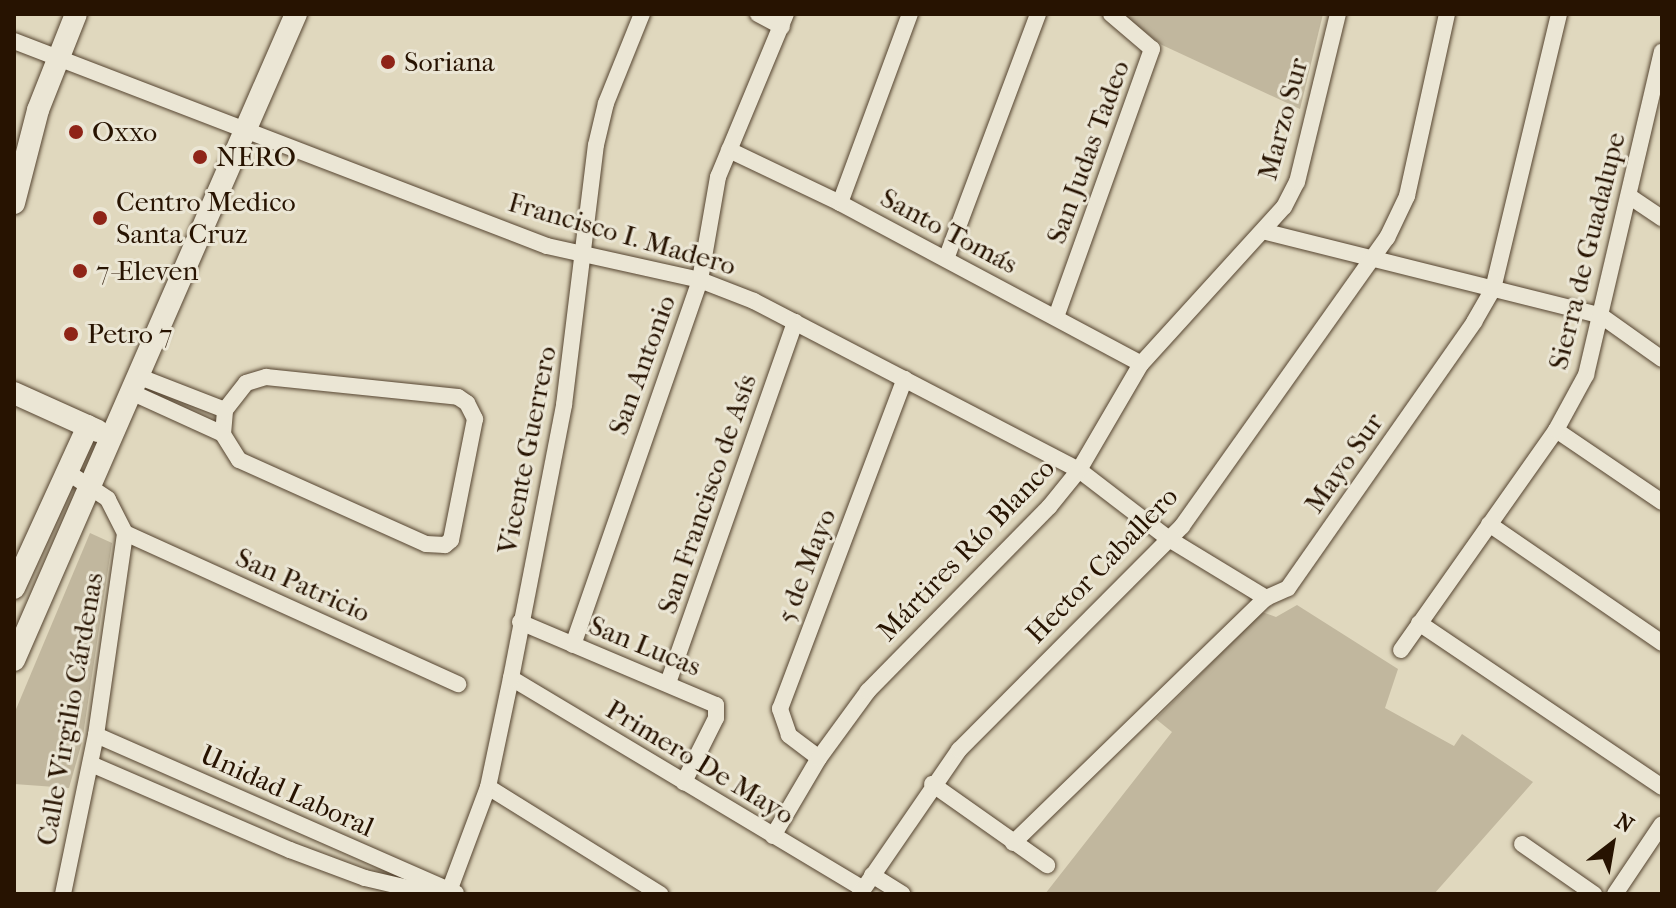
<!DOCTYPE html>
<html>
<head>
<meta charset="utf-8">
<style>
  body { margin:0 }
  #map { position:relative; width:1676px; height:908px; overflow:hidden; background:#e0d8be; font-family:"IM FELL French Canon",serif }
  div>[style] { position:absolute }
  .green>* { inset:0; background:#c1b79e }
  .roads { filter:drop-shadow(0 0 2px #554430) drop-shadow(0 0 2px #554430) }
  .street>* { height:16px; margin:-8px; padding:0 8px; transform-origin:8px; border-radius:8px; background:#ebe6d5 }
  .secondary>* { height:22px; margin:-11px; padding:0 11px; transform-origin:11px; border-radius:11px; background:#ebe6d5 }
  .dots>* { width:22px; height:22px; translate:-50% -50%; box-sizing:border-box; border:4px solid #ebe6d5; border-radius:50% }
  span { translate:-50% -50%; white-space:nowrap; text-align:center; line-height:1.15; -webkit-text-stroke:6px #ebe6d5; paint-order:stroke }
  .poi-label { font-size:28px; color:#271301 }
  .left { translate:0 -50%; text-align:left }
  .street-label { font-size:28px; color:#271301 }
  .frame { position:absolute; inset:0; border:16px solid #271301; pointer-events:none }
  .north { position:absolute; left:1572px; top:804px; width:80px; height:80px; -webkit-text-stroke:6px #ebe6d5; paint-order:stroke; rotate:31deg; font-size:22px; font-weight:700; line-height:32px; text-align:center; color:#271301 }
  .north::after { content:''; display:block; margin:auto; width:28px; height:36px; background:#271301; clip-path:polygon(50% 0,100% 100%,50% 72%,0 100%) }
</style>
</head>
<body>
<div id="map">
  <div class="green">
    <i style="clip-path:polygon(1122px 14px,1323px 14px,1300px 109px,1162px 45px)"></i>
    <i style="clip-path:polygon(90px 533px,112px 543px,82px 742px,69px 788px,14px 784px,14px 714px)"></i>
    <i style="clip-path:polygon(1297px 605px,1398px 669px,1385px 708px,1454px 746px,1462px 734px,1533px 782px,1434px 894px,1045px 894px,1172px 732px,1156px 719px,1262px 612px,1276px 617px)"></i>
  </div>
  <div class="roads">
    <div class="street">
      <i style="left:758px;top:14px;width:27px;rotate:28deg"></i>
      <i style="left:14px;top:41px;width:571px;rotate:21.04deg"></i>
      <i style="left:547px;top:246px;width:157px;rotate:12.5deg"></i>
      <i style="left:700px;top:280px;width:58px;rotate:21.3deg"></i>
      <i style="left:754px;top:301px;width:366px;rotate:27.5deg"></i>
      <i style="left:1079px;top:470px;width:113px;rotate:37.5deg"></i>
      <i style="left:1169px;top:539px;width:114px;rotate:31.3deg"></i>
      <i style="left:729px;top:150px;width:123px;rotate:25.5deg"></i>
      <i style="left:840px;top:203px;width:341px;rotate:28.1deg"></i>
      <i style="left:1629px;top:196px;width:40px;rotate:34deg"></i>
      <i style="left:840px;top:203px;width:202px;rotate:-69.7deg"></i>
      <i style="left:1266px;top:232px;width:344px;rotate:14deg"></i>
      <i style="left:1600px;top:315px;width:76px;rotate:35.4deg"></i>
      <i style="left:946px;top:259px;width:262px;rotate:-69.4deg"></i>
      <i style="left:1056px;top:317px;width:285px;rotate:-70.3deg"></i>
      <i style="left:1152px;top:49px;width:54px;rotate:-139.5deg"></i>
      <i style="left:140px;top:377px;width:91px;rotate:21.2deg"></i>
      <i style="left:266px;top:377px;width:193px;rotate:5.9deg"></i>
      <i style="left:458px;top:397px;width:11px;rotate:34deg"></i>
      <i style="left:467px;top:403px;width:18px;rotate:63deg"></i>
      <i style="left:475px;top:419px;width:123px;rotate:101.2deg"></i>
      <i style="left:451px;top:540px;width:8px;rotate:140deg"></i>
      <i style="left:445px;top:545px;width:19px;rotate:-177deg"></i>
      <i style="left:426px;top:544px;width:205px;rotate:-155.8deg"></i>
      <i style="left:239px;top:460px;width:31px;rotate:-122deg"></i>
      <i style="left:223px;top:434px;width:24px;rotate:-85deg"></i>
      <i style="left:225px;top:410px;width:34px;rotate:-52deg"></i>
      <i style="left:246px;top:383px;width:21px;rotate:-17deg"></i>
      <i style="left:133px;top:393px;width:99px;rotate:24.5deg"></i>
      <i style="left:1556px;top:430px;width:128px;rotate:34.2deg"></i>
      <i style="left:1489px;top:524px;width:210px;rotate:34.5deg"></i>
      <i style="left:125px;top:533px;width:366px;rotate:24.4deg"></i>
      <i style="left:520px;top:622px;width:213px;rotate:23deg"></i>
      <i style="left:716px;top:705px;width:13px;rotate:90deg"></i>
      <i style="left:716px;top:718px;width:72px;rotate:116.6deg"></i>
      <i style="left:1419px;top:623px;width:293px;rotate:34deg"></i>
      <i style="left:573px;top:645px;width:386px;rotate:-70.8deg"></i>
      <i style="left:700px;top:280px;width:105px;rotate:-80.1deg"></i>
      <i style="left:718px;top:177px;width:177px;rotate:-67.4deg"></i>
      <i style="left:1401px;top:650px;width:269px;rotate:-54.8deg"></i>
      <i style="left:1556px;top:430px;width:63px;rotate:-61.4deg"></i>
      <i style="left:1586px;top:375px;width:332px;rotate:-76.8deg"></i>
      <i style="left:511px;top:678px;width:410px;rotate:30.9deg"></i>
      <i style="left:668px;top:683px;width:383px;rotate:-70.6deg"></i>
      <i style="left:96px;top:735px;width:393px;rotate:23.7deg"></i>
      <i style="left:819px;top:758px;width:38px;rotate:-143deg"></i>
      <i style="left:789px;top:735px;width:28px;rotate:-109deg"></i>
      <i style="left:780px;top:709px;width:353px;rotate:-69.3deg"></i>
      <i style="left:91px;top:764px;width:217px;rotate:23.4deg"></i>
      <i style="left:290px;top:850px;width:80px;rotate:20.5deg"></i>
      <i style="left:365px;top:878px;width:71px;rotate:13.1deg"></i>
      <i style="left:932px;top:784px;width:141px;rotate:35.2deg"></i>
      <i style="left:488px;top:787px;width:203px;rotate:31.9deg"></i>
      <i style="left:773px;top:836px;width:91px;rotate:-59.5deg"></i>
      <i style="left:819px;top:758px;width:83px;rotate:-53.8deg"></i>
      <i style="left:868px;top:691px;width:258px;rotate:-45.5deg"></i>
      <i style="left:1049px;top:507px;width:48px;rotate:-51deg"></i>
      <i style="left:1079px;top:470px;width:123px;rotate:-59.7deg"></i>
      <i style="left:1141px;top:364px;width:212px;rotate:-47.7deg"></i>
      <i style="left:1284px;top:207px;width:28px;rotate:-63deg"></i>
      <i style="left:1297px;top:182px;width:173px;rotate:-76.3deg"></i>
      <i style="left:1013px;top:843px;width:352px;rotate:-44.1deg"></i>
      <i style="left:1266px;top:598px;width:24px;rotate:-24deg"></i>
      <i style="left:1288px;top:588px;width:325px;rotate:-55deg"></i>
      <i style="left:1474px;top:322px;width:38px;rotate:-60deg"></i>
      <i style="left:1493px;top:289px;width:283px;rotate:-76.5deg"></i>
      <i style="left:1522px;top:844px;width:88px;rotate:34.8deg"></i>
      <i style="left:872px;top:875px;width:36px;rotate:32deg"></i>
      <i style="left:63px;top:894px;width:162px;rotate:-78.3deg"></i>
      <i style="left:96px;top:735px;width:204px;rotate:-81.8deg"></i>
      <i style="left:125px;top:533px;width:38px;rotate:-117deg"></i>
      <i style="left:108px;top:499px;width:49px;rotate:-146.6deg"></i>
      <i style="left:448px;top:894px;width:114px;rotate:-69.5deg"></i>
      <i style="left:488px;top:787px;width:111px;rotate:-78.1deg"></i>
      <i style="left:511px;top:678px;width:278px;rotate:-79deg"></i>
      <i style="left:564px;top:405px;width:262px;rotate:-83deg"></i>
      <i style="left:596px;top:145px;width:43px;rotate:-76.6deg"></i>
      <i style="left:606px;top:103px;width:96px;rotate:-68deg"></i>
      <i style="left:860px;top:894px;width:175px;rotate:-55.5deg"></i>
      <i style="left:959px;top:750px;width:316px;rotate:-45.1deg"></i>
      <i style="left:1182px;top:526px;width:354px;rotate:-54.6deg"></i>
      <i style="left:1387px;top:238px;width:47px;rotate:-64.5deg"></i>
      <i style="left:1407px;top:196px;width:186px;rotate:-77.6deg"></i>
      <i style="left:1615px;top:894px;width:84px;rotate:-56.1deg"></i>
    </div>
    <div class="secondary">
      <i style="left:14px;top:203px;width:96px;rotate:-75.5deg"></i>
      <i style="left:38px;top:110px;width:103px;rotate:-68.4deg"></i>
      <i style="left:14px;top:393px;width:92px;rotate:24.3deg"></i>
      <i style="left:14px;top:588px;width:178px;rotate:-65.4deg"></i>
      <i style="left:14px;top:660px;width:705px;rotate:-66.42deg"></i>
    </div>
  </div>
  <div class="dots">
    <i style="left:388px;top:62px;background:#8f2418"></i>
    <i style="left:76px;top:132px;background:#8f2418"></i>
    <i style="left:200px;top:157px;background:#8f2418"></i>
    <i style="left:100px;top:218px;background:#8f2418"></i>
    <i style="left:80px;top:271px;background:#8f2418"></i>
    <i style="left:71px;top:334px;background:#8f2418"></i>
  </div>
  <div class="poi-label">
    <span class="left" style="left:404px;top:62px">Soriana</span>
    <span class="left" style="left:92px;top:132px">Oxxo</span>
    <span class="left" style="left:216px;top:157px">NERO</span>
    <span class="left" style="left:116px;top:218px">Centro Medico<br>Santa Cruz</span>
    <span class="left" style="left:96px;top:271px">7-Eleven</span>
    <span class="left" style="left:87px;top:334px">Petro 7</span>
  </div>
  <div class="street-label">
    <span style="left:1283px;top:119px;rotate:-75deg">Marzo Sur</span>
    <span style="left:1088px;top:152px;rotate:-70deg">San Judas Tadeo</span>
    <span style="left:949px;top:231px;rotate:28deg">Santo Tomás</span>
    <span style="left:622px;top:234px;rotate:16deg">Francisco I. Madero</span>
    <span style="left:1587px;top:251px;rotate:-76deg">Sierra de Guadalupe</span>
    <span style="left:642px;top:365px;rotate:-70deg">San Antonio</span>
    <span style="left:527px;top:450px;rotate:-79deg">Vicente Guerrero</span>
    <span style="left:1344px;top:463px;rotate:-55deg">Mayo Sur</span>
    <span style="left:707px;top:494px;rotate:-71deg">San Francisco de Asís</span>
    <span style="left:966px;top:550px;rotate:-46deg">Mártires Río Blanco</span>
    <span style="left:1102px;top:565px;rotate:-46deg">Hector Caballero</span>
    <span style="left:806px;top:566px;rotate:-69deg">5 de Mayo</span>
    <span style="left:303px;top:585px;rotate:24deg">San Patricio</span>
    <span style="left:645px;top:646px;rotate:22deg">San Lucas</span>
    <span style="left:70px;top:709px;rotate:-80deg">Calle Virgilio Cárdenas</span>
    <span style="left:700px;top:762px;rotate:31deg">Primero De Mayo</span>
    <span style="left:287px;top:791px;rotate:24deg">Unidad Laboral</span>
  </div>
  <div class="frame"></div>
  <div class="north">N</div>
</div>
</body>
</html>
